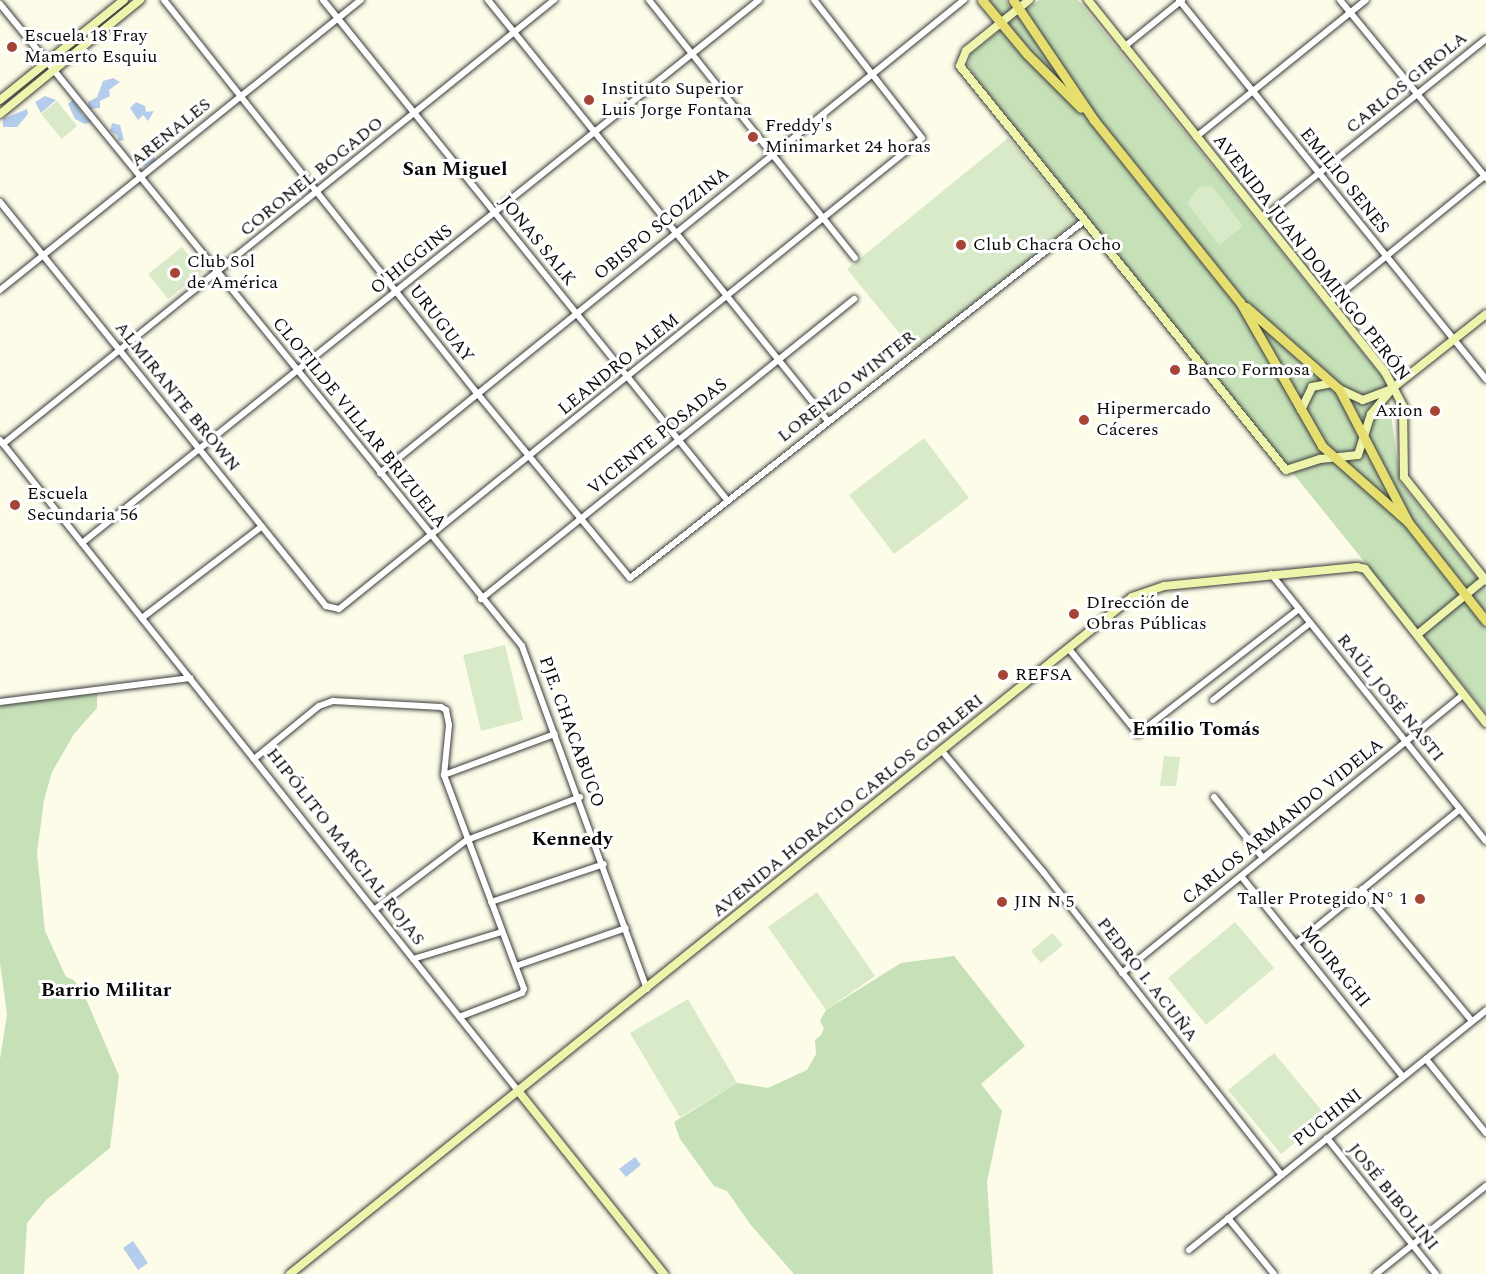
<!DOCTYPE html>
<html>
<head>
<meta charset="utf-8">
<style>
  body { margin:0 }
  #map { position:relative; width:1486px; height:1274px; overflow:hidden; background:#fcfce9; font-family:Spectral,serif }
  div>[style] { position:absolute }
  .green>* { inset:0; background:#c6e1b8 }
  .pitch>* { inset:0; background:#d8eac8 }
  .water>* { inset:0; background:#b4cded }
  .roads { filter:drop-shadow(0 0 2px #3c3c3c) drop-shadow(0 0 2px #3c3c3c) }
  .minor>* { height:6px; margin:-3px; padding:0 3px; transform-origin:3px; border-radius:3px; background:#fff }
  .secondary>* { height:8px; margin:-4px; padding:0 4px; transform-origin:4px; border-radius:4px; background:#eff4ac }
  .primary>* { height:9px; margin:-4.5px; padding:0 4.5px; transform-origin:4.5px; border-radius:4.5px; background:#e6df6f }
  .dots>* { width:16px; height:16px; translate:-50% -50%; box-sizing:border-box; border:3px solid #fff; border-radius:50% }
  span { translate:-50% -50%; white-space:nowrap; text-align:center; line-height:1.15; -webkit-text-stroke:6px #fff; paint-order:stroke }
  .poi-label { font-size:18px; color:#090909 }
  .left { translate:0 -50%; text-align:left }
  .right { translate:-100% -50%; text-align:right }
  .street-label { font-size:18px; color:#090909 }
  .neighbourhood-label { font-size:20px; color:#090909; font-weight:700 }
</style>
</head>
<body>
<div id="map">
  <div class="green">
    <i style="clip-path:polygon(988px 0,1006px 0,1011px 11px,1002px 17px)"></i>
    <i style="clip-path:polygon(1039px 0,1078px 0,1387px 383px,1400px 482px,1486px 590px,1486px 713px,979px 83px,968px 65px,972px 53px)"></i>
    <i style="clip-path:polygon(97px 690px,97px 708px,74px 734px,52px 772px,44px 800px,37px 853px,45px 931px,66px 977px,74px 980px,86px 999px,119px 1076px,110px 1148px,46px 1200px,27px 1223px,24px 1274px,0 1274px,0 1059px,7px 1014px,0 963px,0 702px)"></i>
    <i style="clip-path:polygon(954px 956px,1025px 1046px,981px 1084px,1002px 1111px,987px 1182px,993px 1274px,794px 1274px,750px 1224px,727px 1191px,714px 1186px,680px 1139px,674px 1122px,737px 1083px,768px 1088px,807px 1070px,816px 1054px,815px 1040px,821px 1035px,824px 1028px,820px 1021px,826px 1010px,901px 963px)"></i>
  </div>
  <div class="pitch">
    <i style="clip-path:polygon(57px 101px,77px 126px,62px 139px,41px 114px)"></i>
    <i style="clip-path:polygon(1008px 138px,1077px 221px,914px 351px,847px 269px)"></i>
    <i style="clip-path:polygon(1211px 185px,1243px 226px,1219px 245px,1187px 203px,1199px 187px)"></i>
    <i style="clip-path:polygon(182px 247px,203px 272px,168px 299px,148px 274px)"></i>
    <i style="clip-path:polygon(924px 438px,969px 498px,894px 554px,849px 495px)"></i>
    <i style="clip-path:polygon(505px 645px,523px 720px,481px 731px,463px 655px)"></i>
    <i style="clip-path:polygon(1164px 756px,1180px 757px,1176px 786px,1160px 786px)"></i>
    <i style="clip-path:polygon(817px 892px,875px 976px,826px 1010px,768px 927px)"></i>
    <i style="clip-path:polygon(1235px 922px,1274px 968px,1206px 1025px,1168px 978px)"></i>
    <i style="clip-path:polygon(1052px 933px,1063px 945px,1041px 963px,1031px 951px)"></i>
    <i style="clip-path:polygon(688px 999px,737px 1083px,680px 1117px,630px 1033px)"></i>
    <i style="clip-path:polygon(1274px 1053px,1327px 1117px,1281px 1154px,1228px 1090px)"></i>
  </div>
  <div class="water">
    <i style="clip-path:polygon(113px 78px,120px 82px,109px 90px,110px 96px,100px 101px,100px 108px,89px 109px,88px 102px,97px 97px,103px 81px)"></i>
    <i style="clip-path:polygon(45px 96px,56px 100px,41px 113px,35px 102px)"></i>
    <i style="clip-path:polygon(73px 100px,84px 116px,92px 122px,85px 124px,75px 119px,68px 104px)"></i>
    <i style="clip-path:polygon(136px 102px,145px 106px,146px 112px,154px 111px,148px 121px,143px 115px,138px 120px,130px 108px)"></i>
    <i style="clip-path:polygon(27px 109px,28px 114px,17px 127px,3px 127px,3px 119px)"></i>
    <i style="clip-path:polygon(112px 123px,120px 125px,124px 140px,119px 141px,117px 135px,110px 131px)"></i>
    <i style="clip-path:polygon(136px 153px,143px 159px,153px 156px,156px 160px,144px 167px,132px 158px)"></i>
    <i style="clip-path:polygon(635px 1157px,641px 1165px,626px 1177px,619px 1169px)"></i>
    <i style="clip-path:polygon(133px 1241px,148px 1263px,138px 1270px,123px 1248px)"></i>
  </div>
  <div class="roads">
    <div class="minor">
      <i style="left:164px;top:0;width:501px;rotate:51.48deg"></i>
      <i style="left:476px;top:392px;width:241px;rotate:50.4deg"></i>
      <i style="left:630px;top:578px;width:578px;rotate:-38.18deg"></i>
      <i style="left:323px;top:0;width:644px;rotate:51.05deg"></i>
      <i style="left:488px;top:0;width:540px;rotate:51.09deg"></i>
      <i style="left:649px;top:0;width:330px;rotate:51.4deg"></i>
      <i style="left:1179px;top:0;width:488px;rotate:51deg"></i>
      <i style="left:1340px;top:0;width:230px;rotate:50.6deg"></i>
      <i style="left:0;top:4px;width:827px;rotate:50.89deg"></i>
      <i style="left:522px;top:646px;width:365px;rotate:70deg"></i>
      <i style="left:1124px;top:47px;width:75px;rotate:-39deg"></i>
      <i style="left:1196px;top:137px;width:218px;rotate:-38.9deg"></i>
      <i style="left:0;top:202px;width:519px;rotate:51.1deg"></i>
      <i style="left:326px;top:606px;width:13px;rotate:13deg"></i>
      <i style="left:339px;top:609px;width:749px;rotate:-38.93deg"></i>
      <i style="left:922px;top:138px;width:175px;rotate:-128deg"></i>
      <i style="left:1262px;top:219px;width:287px;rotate:-38.8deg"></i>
      <i style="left:0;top:290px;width:463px;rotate:-38.8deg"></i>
      <i style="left:1329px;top:303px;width:203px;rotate:-39.2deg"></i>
      <i style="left:0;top:440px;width:833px;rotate:51.48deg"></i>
      <i style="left:3px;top:444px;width:708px;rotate:-38.86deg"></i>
      <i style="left:380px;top:473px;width:752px;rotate:-39.01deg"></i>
      <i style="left:82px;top:543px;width:868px;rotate:-38.73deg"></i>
      <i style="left:1271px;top:574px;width:343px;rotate:51.2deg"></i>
      <i style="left:481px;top:599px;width:479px;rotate:-38.8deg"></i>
      <i style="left:142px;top:618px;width:150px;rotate:-37.4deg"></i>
      <i style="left:1069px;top:649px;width:109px;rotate:50.9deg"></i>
      <i style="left:1138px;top:734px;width:204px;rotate:-37.8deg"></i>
      <i style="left:1213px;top:700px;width:124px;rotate:-38.4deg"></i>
      <i style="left:0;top:702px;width:192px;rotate:-7.2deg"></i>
      <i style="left:942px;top:751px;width:159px;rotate:50.1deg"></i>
      <i style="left:1044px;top:873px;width:383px;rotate:51.8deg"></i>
      <i style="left:254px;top:759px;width:84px;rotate:-39.2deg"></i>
      <i style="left:319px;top:706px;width:15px;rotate:-20deg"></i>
      <i style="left:333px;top:701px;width:108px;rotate:3.2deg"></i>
      <i style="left:441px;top:707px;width:6px;rotate:31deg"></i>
      <i style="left:446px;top:710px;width:15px;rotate:79deg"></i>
      <i style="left:449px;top:725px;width:50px;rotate:95.7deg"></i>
      <i style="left:444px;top:775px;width:228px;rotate:69.5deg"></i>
      <i style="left:524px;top:989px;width:4px;rotate:117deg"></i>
      <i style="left:522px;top:993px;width:67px;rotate:159.1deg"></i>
      <i style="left:444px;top:775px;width:118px;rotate:-20.3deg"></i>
      <i style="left:1214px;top:797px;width:78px;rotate:51.2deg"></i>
      <i style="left:1241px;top:876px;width:258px;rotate:51.1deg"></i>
      <i style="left:1362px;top:889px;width:172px;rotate:50.2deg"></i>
      <i style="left:491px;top:902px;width:119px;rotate:-18.6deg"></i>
      <i style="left:374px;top:910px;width:116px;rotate:-37deg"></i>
      <i style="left:467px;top:840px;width:121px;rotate:-20.8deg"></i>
      <i style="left:1297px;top:943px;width:211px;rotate:-39.4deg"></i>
      <i style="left:413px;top:959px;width:93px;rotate:-16.9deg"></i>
      <i style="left:516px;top:966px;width:116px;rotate:-19.1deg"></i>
      <i style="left:1122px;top:973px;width:440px;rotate:-39.2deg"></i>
      <i style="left:1426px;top:1059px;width:95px;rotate:51deg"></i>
      <i style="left:1327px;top:1138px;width:174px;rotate:51.3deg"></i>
      <i style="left:1228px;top:1218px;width:72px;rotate:50.6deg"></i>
      <i style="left:1189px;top:1250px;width:382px;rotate:-38.9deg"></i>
      <i style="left:1376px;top:1274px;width:141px;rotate:-38.7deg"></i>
    </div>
    <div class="secondary">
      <i style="left:1029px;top:0;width:81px;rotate:141deg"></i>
      <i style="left:966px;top:51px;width:16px;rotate:112deg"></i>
      <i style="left:960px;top:66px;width:519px;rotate:51.1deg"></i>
      <i style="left:1286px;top:470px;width:36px;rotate:-18deg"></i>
      <i style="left:1320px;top:459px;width:38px;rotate:-6deg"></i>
      <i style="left:1358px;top:455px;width:43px;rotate:-72.4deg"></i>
      <i style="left:1371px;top:414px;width:35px;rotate:-50deg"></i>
      <i style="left:1394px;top:387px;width:117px;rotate:-38.4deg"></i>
      <i style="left:1088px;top:0;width:476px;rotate:51.4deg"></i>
      <i style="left:1385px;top:372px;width:38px;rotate:62deg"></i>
      <i style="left:1403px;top:406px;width:71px;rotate:89.2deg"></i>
      <i style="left:1404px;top:477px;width:132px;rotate:51.7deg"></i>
      <i style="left:0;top:100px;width:159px;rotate:-38.9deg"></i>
      <i style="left:0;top:114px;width:181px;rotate:-39.2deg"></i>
      <i style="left:1339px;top:389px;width:26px;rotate:25deg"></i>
      <i style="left:1363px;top:400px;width:28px;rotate:-21deg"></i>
      <i style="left:1301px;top:410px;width:25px;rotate:-64deg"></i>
      <i style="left:1312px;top:387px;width:20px;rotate:-11deg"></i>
      <i style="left:1418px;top:634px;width:87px;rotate:-39.4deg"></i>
      <i style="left:519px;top:1092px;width:233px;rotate:51.5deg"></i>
      <i style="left:290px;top:1274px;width:1080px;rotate:-38.8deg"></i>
      <i style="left:1132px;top:597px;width:34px;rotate:-19deg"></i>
      <i style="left:1164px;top:586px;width:194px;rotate:-5.6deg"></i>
      <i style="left:1357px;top:567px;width:8px;rotate:14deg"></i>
      <i style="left:1365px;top:569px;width:196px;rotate:51.8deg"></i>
    </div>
    <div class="primary">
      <i style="left:982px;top:0;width:70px;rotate:50.2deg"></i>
      <i style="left:1027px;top:54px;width:76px;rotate:45deg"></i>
      <i style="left:1013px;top:0;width:145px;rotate:56deg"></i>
      <i style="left:1094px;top:120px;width:233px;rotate:51.3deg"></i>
      <i style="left:1240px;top:302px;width:166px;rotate:60.3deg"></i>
      <i style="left:1322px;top:446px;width:115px;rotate:41.5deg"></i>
      <i style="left:1246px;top:307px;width:124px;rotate:41.4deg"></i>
      <i style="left:1339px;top:389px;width:150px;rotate:62.6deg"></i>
      <i style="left:1408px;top:522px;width:126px;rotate:51.8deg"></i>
    </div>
  </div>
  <div class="dots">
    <i style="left:12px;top:47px;background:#a64435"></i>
    <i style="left:589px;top:100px;background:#a64435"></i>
    <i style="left:753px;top:137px;background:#a64435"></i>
    <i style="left:961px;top:245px;background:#a64435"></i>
    <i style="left:175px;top:273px;background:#a64435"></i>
    <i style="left:1175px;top:370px;background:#a64435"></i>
    <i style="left:1435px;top:411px;background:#a64435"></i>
    <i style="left:1084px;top:420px;background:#a64435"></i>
    <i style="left:15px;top:505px;background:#a64435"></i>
    <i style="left:1074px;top:614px;background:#a64435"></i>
    <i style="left:1003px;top:675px;background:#a64435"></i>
    <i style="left:1420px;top:899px;background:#a64435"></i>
    <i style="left:1002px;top:902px;background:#a64435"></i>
  </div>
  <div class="poi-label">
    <span class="left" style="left:24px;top:47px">Escuela 18 Fray<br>Mamerto Esquiu</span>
    <span class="left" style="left:601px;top:100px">Instituto Superior<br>Luis Jorge Fontana</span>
    <span class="left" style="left:765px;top:137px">Freddy's<br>Minimarket 24 horas</span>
    <span class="left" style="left:973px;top:245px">Club Chacra Ocho</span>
    <span class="left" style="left:187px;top:273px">Club Sol<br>de América</span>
    <span class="left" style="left:1187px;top:370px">Banco Formosa</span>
    <span class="left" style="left:1096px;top:420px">Hipermercado<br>Cáceres</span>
    <span class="right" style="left:1423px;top:411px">Axion</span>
    <span class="left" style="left:27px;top:505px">Escuela<br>Secundaria 56</span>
    <span class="left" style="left:1086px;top:614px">DIrección de<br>Obras Públicas</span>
    <span class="left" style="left:1015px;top:675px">REFSA</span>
    <span class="right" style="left:1408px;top:899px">Taller Protegido N° 1</span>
    <span class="left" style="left:1014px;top:902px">JIN N 5</span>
  </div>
  <div class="street-label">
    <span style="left:1407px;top:83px;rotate:-39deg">CARLOS GIROLA</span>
    <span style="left:171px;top:133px;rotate:-39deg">ARENALES</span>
    <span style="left:312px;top:177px;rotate:-39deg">CORONEL BOGADO</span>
    <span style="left:1344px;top:181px;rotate:51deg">EMILIO SENES</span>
    <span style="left:662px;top:224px;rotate:-39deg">OBISPO SCOZZINA</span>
    <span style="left:537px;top:241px;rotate:51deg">JONAS SALK</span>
    <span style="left:1311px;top:258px;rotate:52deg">AVENIDA JUAN DOMINGO PERÓN</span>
    <span style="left:412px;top:260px;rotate:-39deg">O'HIGGINS</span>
    <span style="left:441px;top:324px;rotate:52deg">URUGUAY</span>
    <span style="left:619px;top:365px;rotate:-39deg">LEANDRO ALEM</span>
    <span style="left:847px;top:387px;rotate:-38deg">LORENZO WINTER</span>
    <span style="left:177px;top:397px;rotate:51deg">ALMIRANTE BROWN</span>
    <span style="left:359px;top:423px;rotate:51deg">CLOTILDE VILLAR BRIZUELA</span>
    <span style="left:658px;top:437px;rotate:-39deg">VICENTE POSADAS</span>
    <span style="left:1390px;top:698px;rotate:51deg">RAÚL JOSÉ NASTI</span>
    <span style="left:571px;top:732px;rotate:70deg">PJE. CHACABUCO</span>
    <span style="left:848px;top:806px;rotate:-39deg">AVENIDA HORACIO CARLOS GORLERI</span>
    <span style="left:1283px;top:822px;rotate:-39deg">CARLOS ARMANDO VIDELA</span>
    <span style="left:345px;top:847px;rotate:52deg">HIPÓLITO MARCIAL ROJAS</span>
    <span style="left:1335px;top:967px;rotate:51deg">MOIRAGHI</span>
    <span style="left:1147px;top:980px;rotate:52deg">PEDRO I. ACUÑA</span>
    <span style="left:1328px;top:1118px;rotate:-38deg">PUCHINI</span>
    <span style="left:1393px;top:1197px;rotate:51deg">JOSÉ BIBOLINI</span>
  </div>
  <div class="neighbourhood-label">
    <span style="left:455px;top:169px">San Miguel</span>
    <span style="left:1196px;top:729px">Emilio Tomás</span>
    <span style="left:572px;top:839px">Kennedy</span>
    <span style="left:106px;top:990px">Barrio Militar</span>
  </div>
</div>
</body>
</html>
